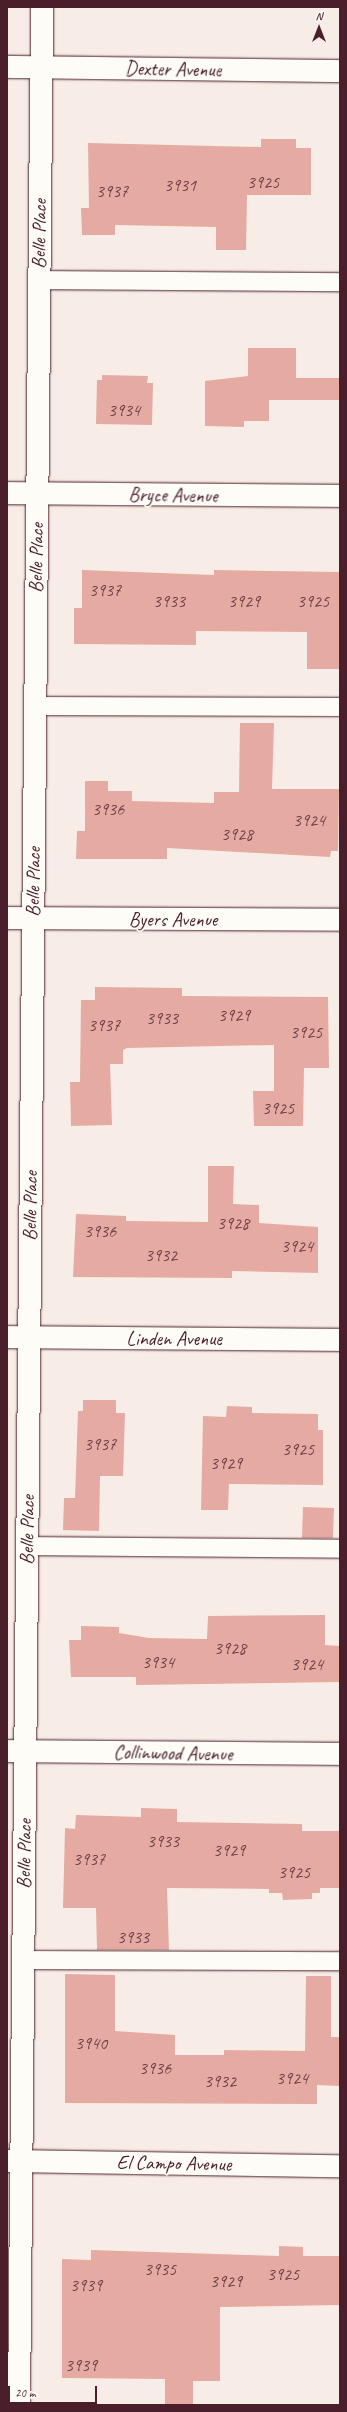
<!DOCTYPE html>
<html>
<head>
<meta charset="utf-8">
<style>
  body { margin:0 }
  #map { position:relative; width:347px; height:2412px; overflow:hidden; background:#f8ece6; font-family:Caveat,sans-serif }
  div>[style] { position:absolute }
  .building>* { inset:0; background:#e5aba3 }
  .roads { filter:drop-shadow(0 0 1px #4a1f2b) drop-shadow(0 0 1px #4a1f2b) }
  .lane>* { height:18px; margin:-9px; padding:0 9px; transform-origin:9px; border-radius:9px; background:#fdfcf7 }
  .street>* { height:22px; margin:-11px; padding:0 11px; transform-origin:11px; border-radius:11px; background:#fdfcf7 }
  span { translate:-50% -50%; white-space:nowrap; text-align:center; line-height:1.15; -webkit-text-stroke:3.5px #fdfcf7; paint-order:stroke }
  .number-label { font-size:18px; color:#714249 }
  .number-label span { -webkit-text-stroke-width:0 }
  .street-label { font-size:20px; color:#4a1f2b }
  .frame { position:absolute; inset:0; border:8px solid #4a1f2b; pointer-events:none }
  .north { position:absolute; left:299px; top:8px; width:40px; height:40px; -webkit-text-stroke:3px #fdfcf7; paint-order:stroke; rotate:0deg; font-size:11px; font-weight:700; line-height:16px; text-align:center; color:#4a1f2b }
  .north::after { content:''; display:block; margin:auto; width:14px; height:18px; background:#4a1f2b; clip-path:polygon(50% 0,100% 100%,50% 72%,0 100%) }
  .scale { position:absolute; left:8px; top:2386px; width:89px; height:18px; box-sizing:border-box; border:2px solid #4a1f2b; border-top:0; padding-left:5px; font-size:12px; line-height:14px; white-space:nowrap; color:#4a1f2b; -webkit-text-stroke:3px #fdfcf7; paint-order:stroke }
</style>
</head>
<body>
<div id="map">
  <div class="building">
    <i style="clip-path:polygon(261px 139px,296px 139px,296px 148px,311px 148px,311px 195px,247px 195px,246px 250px,216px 250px,216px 227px,115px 225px,115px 235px,82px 235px,81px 208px,89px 208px,88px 143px,261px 147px)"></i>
    <i style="clip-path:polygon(248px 348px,296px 348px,296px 378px,340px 378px,340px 400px,269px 400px,269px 421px,244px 421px,244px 427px,205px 426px,205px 381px,248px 376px)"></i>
    <i style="clip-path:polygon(102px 375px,148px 376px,147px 383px,153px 383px,152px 425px,96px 424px,97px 380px,102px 380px)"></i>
    <i style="clip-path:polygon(82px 570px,214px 575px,214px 570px,340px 572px,340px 669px,307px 669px,307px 632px,196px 631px,196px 645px,74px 644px,74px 608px,82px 608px)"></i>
    <i style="clip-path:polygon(240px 723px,274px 723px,272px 789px,339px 789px,338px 851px,331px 851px,330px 857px,167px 848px,167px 859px,76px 859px,77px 831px,85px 831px,85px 781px,108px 781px,108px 791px,132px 791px,132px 801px,214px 803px,214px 792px,239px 792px)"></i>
    <i style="clip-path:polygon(95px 987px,182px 988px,182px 996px,328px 997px,329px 1068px,304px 1068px,303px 1126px,254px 1126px,253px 1091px,274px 1091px,274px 1045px,127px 1048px,123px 1050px,123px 1064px,110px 1064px,112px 1125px,71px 1126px,70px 1082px,80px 1082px,81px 1000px,95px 1000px)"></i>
    <i style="clip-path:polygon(208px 1166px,234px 1166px,233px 1204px,259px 1205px,259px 1223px,318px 1227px,318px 1273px,232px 1271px,232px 1278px,73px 1277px,76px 1214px,126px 1216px,126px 1221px,208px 1222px)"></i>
    <i style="clip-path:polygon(83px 1400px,116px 1400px,116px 1413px,125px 1413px,123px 1476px,100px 1476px,99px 1531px,63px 1530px,64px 1498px,75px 1498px,78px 1411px,83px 1411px)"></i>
    <i style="clip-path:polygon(227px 1406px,252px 1407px,252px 1413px,318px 1414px,318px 1430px,323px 1430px,323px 1485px,229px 1484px,228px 1510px,201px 1510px,203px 1416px,226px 1417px)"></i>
    <i style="clip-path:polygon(303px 1507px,334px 1508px,333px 1538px,302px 1538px)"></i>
    <i style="clip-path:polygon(325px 1615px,325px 1645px,340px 1646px,340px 1682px,136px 1685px,136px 1677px,71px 1677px,69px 1640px,81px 1640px,81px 1626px,119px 1627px,119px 1633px,149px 1638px,207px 1639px,208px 1616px)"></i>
    <i style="clip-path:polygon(141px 1808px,177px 1809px,177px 1822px,302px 1824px,302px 1831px,340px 1831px,340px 1888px,320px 1888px,320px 1893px,312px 1893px,312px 1899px,283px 1900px,282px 1893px,269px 1893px,269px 1889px,167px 1888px,169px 1950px,97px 1950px,96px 1908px,63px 1908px,65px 1828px,75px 1829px,76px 1815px,141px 1817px)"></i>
    <i style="clip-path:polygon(65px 1974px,115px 1975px,115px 2031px,175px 2035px,175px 2055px,224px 2055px,224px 2050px,305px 2051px,306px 1976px,331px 1976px,331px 2037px,340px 2037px,340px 2086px,317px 2085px,317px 2104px,65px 2103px)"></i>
    <i style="clip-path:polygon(279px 2246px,303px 2247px,303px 2256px,340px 2256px,340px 2305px,220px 2307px,220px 2381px,193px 2381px,193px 2405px,165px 2405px,165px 2379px,62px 2378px,62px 2259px,91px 2260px,91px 2250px,279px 2256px)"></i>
  </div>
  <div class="roads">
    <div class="lane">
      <i style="left:39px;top:280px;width:301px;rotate:0.4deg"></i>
      <i style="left:35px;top:706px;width:305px;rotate:0.2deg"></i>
      <i style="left:27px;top:1546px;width:313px;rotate:0.5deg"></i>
      <i style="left:23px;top:1960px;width:317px;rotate:0.2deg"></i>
    </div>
    <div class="street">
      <i style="left:7px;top:67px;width:333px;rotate:0.7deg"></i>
      <i style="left:7px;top:493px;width:333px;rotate:0.5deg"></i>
      <i style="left:7px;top:918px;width:333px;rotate:0.3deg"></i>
      <i style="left:7px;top:1337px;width:333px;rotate:0.5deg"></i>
      <i style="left:7px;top:1751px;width:333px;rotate:0.5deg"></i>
      <i style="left:7px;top:2161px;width:333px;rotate:0.9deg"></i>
      <i style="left:19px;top:2405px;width:2398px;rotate:-89.45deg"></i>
    </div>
  </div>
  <div class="number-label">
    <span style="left:263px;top:182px">3925</span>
    <span style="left:180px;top:185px">3931</span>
    <span style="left:112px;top:191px">3937</span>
    <span style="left:124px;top:410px">3934</span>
    <span style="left:105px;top:590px">3937</span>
    <span style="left:169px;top:601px">3933</span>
    <span style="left:244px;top:601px">3929</span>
    <span style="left:313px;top:601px">3925</span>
    <span style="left:108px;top:809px">3936</span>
    <span style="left:309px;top:820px">3924</span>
    <span style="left:237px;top:834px">3928</span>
    <span style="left:234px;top:1015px">3929</span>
    <span style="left:162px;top:1018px">3933</span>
    <span style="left:104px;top:1025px">3937</span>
    <span style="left:306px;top:1032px">3925</span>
    <span style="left:278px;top:1108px">3925</span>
    <span style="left:233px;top:1223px">3928</span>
    <span style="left:100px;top:1231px">3936</span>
    <span style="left:297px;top:1246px">3924</span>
    <span style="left:161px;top:1255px">3932</span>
    <span style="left:100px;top:1444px">3937</span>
    <span style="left:298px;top:1449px">3925</span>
    <span style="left:226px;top:1463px">3929</span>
    <span style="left:230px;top:1648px">3928</span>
    <span style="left:158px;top:1662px">3934</span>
    <span style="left:307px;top:1664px">3924</span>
    <span style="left:163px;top:1841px">3933</span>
    <span style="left:229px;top:1850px">3929</span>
    <span style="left:89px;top:1859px">3937</span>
    <span style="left:294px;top:1872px">3925</span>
    <span style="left:133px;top:1937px">3933</span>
    <span style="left:91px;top:2043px">3940</span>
    <span style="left:155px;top:2068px">3936</span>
    <span style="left:292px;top:2078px">3924</span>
    <span style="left:220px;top:2081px">3932</span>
    <span style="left:160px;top:2269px">3935</span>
    <span style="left:283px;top:2274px">3925</span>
    <span style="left:226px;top:2281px">3929</span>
    <span style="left:86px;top:2285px">3939</span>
    <span style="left:81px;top:2365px">3939</span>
  </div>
  <div class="street-label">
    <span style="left:173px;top:69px;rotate:1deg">Dexter Avenue</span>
    <span style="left:39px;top:234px;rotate:-89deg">Belle Place</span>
    <span style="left:173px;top:495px;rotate:1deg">Bryce Avenue</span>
    <span style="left:36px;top:558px;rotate:-89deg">Belle Place</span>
    <span style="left:33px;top:882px;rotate:-89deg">Belle Place</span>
    <span style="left:173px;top:919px">Byers Avenue</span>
    <span style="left:30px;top:1206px;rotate:-89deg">Belle Place</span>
    <span style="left:174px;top:1338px">Linden Avenue</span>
    <span style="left:27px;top:1530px;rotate:-89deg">Belle Place</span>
    <span style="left:173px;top:1753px;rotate:1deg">Collinwood Avenue</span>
    <span style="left:24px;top:1854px;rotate:-89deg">Belle Place</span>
    <span style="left:174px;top:2163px;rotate:1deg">El Campo Avenue</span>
  </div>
  <div class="frame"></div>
  <div class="north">N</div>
  <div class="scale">20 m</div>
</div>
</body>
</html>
